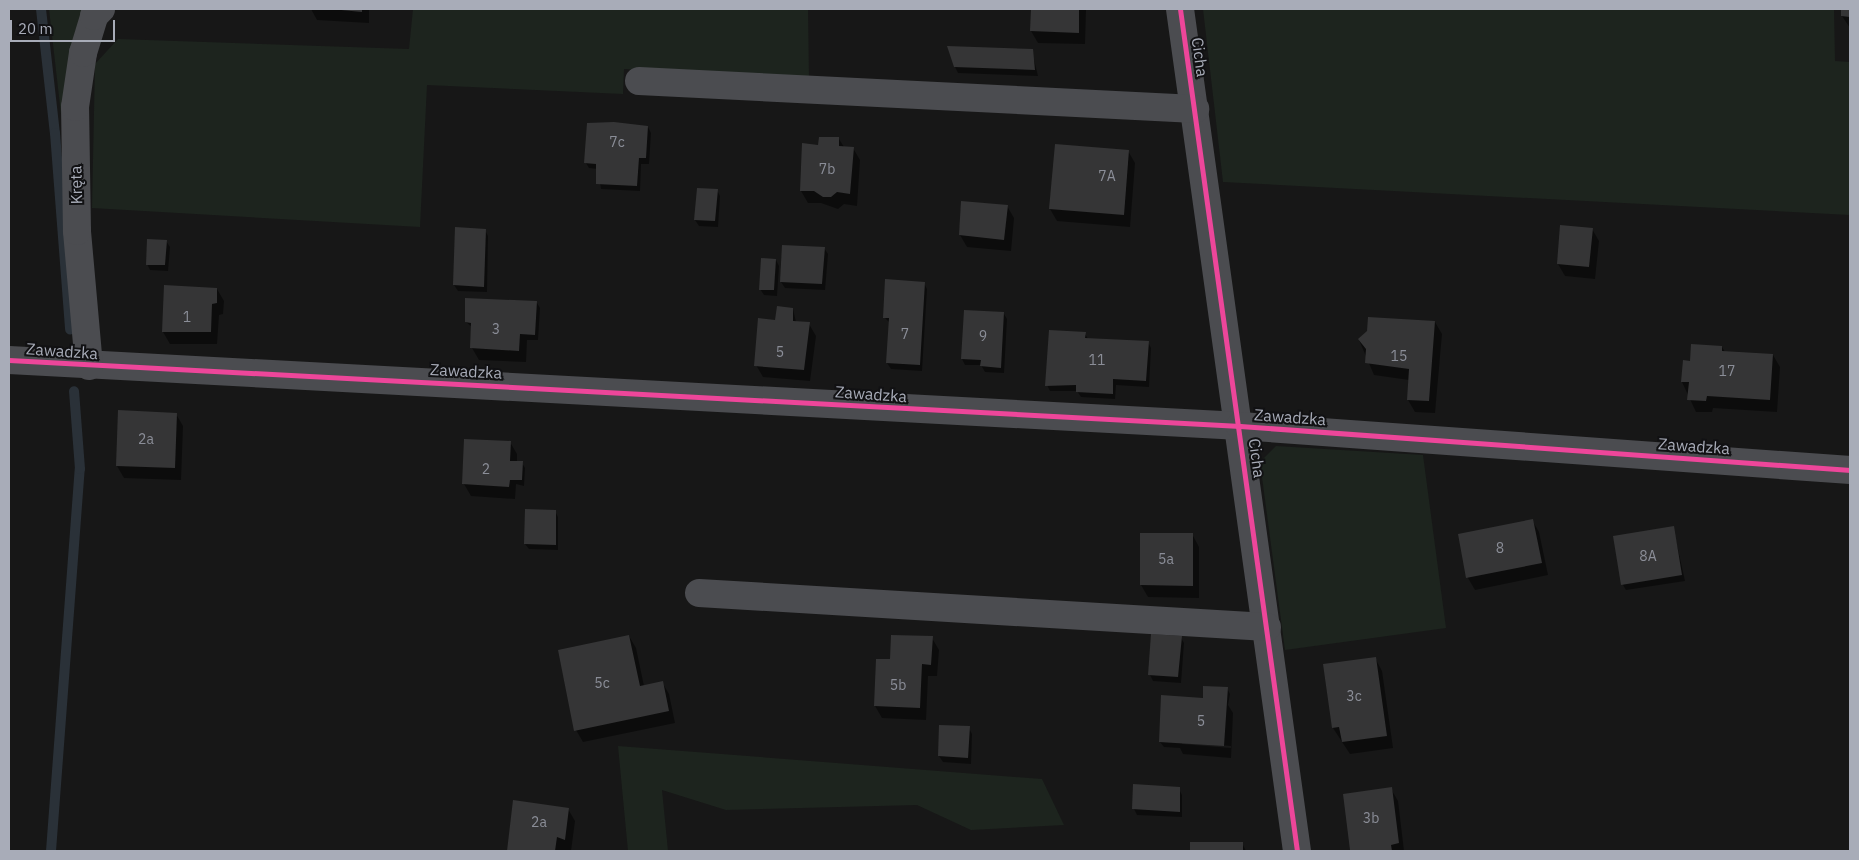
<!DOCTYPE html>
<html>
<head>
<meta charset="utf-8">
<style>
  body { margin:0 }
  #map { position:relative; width:1859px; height:860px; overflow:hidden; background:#171717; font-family:"IBM Plex Sans",sans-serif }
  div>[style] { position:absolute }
  .green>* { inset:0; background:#1d241e }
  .shadow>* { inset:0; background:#0007 }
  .stream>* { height:10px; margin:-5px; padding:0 5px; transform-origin:5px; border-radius:5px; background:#2a3138 }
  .building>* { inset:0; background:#353536 }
  .minor>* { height:28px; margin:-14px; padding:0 14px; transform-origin:14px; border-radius:14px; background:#4b4c50 }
  .cycleway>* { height:5px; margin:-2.5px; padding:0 2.5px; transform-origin:2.5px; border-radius:2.5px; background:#ed469a }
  span { translate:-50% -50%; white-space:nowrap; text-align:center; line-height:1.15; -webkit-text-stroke:4px #111113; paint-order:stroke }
  .number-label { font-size:14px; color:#8b8e98 }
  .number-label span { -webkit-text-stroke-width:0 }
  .street-label { font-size:16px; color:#a8acb8 }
  .frame { position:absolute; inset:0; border:10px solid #a8acb8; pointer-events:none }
  .scale { position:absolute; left:10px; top:20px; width:105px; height:22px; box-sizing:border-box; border:2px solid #a8acb8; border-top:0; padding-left:6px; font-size:15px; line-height:18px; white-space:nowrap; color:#a8acb8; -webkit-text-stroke:4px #111113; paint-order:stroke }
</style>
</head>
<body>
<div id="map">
  <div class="green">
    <i style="clip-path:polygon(49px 9px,89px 9px,75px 31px,65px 149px)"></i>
    <i style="clip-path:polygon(413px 9px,808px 9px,809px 79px,624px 69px,623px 94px,427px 85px,420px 227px,92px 208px,95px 64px,118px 39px,409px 49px)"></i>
    <i style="clip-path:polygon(1203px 9px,1834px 9px,1835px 61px,1850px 62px,1850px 215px,1223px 182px)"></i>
    <i style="clip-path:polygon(1276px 446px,1423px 455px,1446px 628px,1285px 650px,1260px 462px)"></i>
    <i style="clip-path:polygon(618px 746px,1042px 779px,1064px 825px,971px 830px,917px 805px,726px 810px,662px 790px,668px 851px,628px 851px)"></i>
  </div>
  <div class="shadow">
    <i style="clip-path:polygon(311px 9px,369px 9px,369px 23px,317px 20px)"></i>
    <i style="clip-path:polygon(1032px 9px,1086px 9px,1085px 44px,1038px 43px,1031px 31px)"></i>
    <i style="clip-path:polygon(1842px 9px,1850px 9px,1850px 28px,1842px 16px)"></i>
    <i style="clip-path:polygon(1032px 51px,1038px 76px,958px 73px,955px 67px)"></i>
    <i style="clip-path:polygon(648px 127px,651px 133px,649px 164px,641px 164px,640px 191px,601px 189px,598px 169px,589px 168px,586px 163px)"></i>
    <i style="clip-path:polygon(839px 139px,844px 147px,853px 148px,860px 160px,857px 206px,844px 204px,838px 209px,821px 203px,808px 203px,801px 191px)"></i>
    <i style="clip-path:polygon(1128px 151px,1135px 163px,1130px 227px,1057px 221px,1050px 209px)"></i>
    <i style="clip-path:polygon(717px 190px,720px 196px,718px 227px,699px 226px,695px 220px)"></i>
    <i style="clip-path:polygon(962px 202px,1007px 206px,1014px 218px,1011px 251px,967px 247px,960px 235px)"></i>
    <i style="clip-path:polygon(1592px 229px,1599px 241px,1595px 279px,1565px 276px,1558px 264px)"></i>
    <i style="clip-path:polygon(485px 230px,488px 236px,487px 292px,458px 291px,454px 285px)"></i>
    <i style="clip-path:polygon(166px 241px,170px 247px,168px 271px,150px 270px,147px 264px)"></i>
    <i style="clip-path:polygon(824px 248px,828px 254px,825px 290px,785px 288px,781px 282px)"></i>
    <i style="clip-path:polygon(776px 260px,779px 266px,777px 296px,764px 295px,760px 289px)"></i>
    <i style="clip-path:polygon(924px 283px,927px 289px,922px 371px,891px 369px,887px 363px,890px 323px,884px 317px)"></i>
    <i style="clip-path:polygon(217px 289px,224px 301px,223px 314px,219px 315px,217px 344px,170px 344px,163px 332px)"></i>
    <i style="clip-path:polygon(537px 303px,540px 308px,538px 340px,527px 340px,526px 362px,479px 360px,472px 348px,473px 328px,466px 322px)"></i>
    <i style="clip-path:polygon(793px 309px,796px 322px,809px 324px,816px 336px,810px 381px,763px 377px,756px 365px,779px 321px)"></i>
    <i style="clip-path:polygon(1004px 314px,1007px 319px,1004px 373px,985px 372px,981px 365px,965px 365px,962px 359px)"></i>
    <i style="clip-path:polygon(1435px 322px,1442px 334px,1435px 413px,1415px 412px,1408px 400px,1409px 380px,1374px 375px,1359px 340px)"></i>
    <i style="clip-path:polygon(1085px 334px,1088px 339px,1148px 342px,1151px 348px,1149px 387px,1116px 385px,1115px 399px,1081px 397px,1077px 391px,1050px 391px,1047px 385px)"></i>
    <i style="clip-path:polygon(1722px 347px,1725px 352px,1773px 355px,1780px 367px,1777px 412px,1713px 408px,1712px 412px,1696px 412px,1682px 382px,1691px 362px)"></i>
    <i style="clip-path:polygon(176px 414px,183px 426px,181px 480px,124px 478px,117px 466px)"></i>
    <i style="clip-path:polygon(465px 440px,510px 442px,517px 454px,517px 462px,522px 463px,525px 468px,524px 486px,516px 484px,515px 499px,471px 496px,464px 484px)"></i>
    <i style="clip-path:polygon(555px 511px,558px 517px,558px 550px,529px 549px,525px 544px)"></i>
    <i style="clip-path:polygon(1532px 520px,1539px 532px,1548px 575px,1475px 590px,1468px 578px,1459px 535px)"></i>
    <i style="clip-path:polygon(1673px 527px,1685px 581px,1626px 590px,1623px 585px)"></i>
    <i style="clip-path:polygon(1192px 534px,1199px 547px,1199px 598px,1148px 597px,1141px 585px)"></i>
    <i style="clip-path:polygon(629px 636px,636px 648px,644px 686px,662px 682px,669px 694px,675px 723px,583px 742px,576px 730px)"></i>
    <i style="clip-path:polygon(932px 638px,939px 650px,937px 676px,928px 676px,926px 720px,882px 718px,875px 706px,891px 660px)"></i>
    <i style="clip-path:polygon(1181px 638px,1184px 643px,1181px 683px,1153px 681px,1150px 675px)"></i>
    <i style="clip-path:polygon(1375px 658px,1382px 671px,1393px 748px,1350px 754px,1333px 728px)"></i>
    <i style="clip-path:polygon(evenodd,1227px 688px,1230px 694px,1228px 705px,1233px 713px,1231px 758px,1183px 754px,1180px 748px,1164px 747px,1160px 742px,1206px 699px,1227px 688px,1182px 742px,1231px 746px,1231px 748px,1182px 744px,1182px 742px)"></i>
    <i style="clip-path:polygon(969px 728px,972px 734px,971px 764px,943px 762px,939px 756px)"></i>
    <i style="clip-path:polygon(1179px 789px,1182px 795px,1182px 817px,1137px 815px,1134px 809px)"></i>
    <i style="clip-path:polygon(1391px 789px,1398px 801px,1404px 851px,1353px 851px)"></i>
    <i style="clip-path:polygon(514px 802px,568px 809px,575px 821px,571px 851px,508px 851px)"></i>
    <i style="clip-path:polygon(1242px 843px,1246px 851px,1191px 851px,1191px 844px)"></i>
  </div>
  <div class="stream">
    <i style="left:41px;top:9px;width:125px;rotate:83.6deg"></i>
    <i style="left:55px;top:133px;width:197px;rotate:85.6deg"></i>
    <i style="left:51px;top:851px;width:383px;rotate:-85.7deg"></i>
    <i style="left:80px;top:469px;width:78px;rotate:-94.4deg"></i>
  </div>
  <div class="building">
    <i style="clip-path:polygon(341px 9px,362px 9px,362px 12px,341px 10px)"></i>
    <i style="clip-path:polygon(1031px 9px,1079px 9px,1079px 33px,1030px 31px)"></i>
    <i style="clip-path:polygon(1841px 9px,1850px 9px,1850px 17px,1841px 16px)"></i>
    <i style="clip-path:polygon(947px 46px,1033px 49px,1035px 70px,954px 67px)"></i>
    <i style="clip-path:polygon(614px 122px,648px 126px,646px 158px,639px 158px,637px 186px,596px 184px,596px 164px,584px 163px,587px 123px)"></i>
    <i style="clip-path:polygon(819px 137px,839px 137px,839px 146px,854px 147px,850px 194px,837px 192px,831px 197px,823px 197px,814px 191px,800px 191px,802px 143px,818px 145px)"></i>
    <i style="clip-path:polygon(1055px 144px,1129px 150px,1124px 215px,1049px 209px)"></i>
    <i style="clip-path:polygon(697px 188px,718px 189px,715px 221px,694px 220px)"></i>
    <i style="clip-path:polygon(961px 201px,1008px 205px,1004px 240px,959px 235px)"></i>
    <i style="clip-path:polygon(1560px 225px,1593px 228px,1589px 267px,1557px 264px)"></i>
    <i style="clip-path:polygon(455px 227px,486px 229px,484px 287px,453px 285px)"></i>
    <i style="clip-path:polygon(147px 239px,167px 240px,165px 265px,146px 265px)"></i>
    <i style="clip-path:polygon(782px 245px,825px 247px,822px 284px,780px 282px)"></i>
    <i style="clip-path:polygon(761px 258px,776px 259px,774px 290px,759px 290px)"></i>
    <i style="clip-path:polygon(885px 279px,925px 282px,920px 365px,886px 363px,889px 318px,883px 318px)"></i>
    <i style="clip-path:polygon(164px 285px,217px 288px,217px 303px,212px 304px,211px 332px,162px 332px)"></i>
    <i style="clip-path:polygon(465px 298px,537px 301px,535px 335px,520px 334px,519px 351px,470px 348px,471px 323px,465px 322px)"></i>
    <i style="clip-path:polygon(777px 306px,793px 308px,793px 321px,810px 322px,804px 370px,754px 366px,758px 318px,775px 320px)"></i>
    <i style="clip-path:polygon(964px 310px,1004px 312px,1001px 368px,980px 366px,981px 360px,961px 359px)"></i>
    <i style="clip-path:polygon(1368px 317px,1435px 321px,1429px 401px,1407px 400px,1409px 369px,1365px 363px,1366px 349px,1358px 339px,1367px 331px)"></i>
    <i style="clip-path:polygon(1049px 330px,1086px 332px,1085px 338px,1149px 341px,1146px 381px,1113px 379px,1113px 394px,1076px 392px,1076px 385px,1045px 386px)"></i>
    <i style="clip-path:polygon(1691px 344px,1722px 346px,1722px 351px,1773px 354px,1770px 400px,1707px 396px,1706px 401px,1687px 400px,1689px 382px,1681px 382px,1683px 360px,1690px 361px)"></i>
    <i style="clip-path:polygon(118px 410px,177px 413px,175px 468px,116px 466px)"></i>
    <i style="clip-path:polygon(464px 439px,511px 441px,510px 461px,523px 461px,522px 480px,510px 480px,509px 487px,462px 484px)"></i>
    <i style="clip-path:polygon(525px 509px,556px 510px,556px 545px,524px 544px)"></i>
    <i style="clip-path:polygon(1533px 519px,1542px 563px,1466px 578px,1458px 534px)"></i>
    <i style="clip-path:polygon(1674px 526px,1682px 575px,1621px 585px,1613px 536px)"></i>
    <i style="clip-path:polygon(1140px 533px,1193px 533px,1193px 586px,1140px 585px)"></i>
    <i style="clip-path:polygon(1151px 634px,1182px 636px,1178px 677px,1148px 675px)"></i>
    <i style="clip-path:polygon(629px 635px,640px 686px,663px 681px,669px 711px,574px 731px,558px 650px)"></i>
    <i style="clip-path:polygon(891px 635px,933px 636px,931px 665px,922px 664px,920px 708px,874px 706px,876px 659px,890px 659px)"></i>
    <i style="clip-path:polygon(1376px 657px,1387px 736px,1342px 742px,1339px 727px,1332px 728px,1323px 664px)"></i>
    <i style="clip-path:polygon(1203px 686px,1228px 687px,1224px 746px,1159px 742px,1161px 695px,1203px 698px)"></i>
    <i style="clip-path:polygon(939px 725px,970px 726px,968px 758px,938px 756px)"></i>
    <i style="clip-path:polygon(1133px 784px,1180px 787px,1180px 812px,1132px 809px)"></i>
    <i style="clip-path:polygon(1392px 787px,1399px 843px,1391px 845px,1392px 851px,1350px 850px,1343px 794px)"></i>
    <i style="clip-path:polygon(513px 800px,569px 808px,565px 840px,557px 837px,555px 851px,507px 851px)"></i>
    <i style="clip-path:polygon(1190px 842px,1243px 842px,1243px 851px,1190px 851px)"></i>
  </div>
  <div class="minor">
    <i style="left:1180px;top:9px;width:850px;rotate:82.09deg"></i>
    <i style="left:639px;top:81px;width:557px;rotate:2.88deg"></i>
    <i style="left:9px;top:360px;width:1233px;rotate:3.07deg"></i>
    <i style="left:1240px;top:426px;width:612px;rotate:4.13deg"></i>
    <i style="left:89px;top:366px;width:136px;rotate:-95.1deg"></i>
    <i style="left:77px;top:231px;width:124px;rotate:-90.9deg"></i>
    <i style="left:75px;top:107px;width:55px;rotate:-81.6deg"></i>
    <i style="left:83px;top:53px;width:39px;rotate:-73deg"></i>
    <i style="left:94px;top:16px;width:10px;rotate:-45deg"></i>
    <i style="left:699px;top:593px;width:569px;rotate:3.43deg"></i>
  </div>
  <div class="cycleway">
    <i style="left:1180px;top:9px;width:850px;rotate:82.09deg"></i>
    <i style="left:9px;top:360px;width:1233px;rotate:3.07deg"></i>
    <i style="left:1240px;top:426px;width:612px;rotate:4.13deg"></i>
  </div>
  <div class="number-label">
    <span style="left:617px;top:142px">7c</span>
    <span style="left:827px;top:169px">7b</span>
    <span style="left:1107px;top:176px">7A</span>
    <span style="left:187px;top:317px">1</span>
    <span style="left:496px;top:329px">3</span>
    <span style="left:905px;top:334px">7</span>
    <span style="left:983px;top:336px">9</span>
    <span style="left:780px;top:352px">5</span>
    <span style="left:1399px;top:356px">15</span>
    <span style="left:1097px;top:360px">11</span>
    <span style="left:1727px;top:371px">17</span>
    <span style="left:146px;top:439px">2a</span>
    <span style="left:486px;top:469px">2</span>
    <span style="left:1500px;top:548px">8</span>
    <span style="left:1648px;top:556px">8A</span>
    <span style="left:1166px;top:559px">5a</span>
    <span style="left:602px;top:683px">5c</span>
    <span style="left:898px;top:685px">5b</span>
    <span style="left:1354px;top:696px">3c</span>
    <span style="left:1201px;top:721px">5</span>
    <span style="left:1371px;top:818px">3b</span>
    <span style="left:539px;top:822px">2a</span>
  </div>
  <div class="street-label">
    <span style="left:1200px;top:57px;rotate:82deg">Cicha</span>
    <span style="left:76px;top:185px;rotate:-91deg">Kręta</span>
    <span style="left:62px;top:351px;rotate:4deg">Zawadzka</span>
    <span style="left:466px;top:371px;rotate:3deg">Zawadzka</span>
    <span style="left:871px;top:394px;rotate:4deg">Zawadzka</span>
    <span style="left:1290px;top:417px;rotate:4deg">Zawadzka</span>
    <span style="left:1694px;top:446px;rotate:4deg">Zawadzka</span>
    <span style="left:1257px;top:458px;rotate:82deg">Cicha</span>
  </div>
  <div class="frame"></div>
  <div class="scale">20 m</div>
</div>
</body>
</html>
